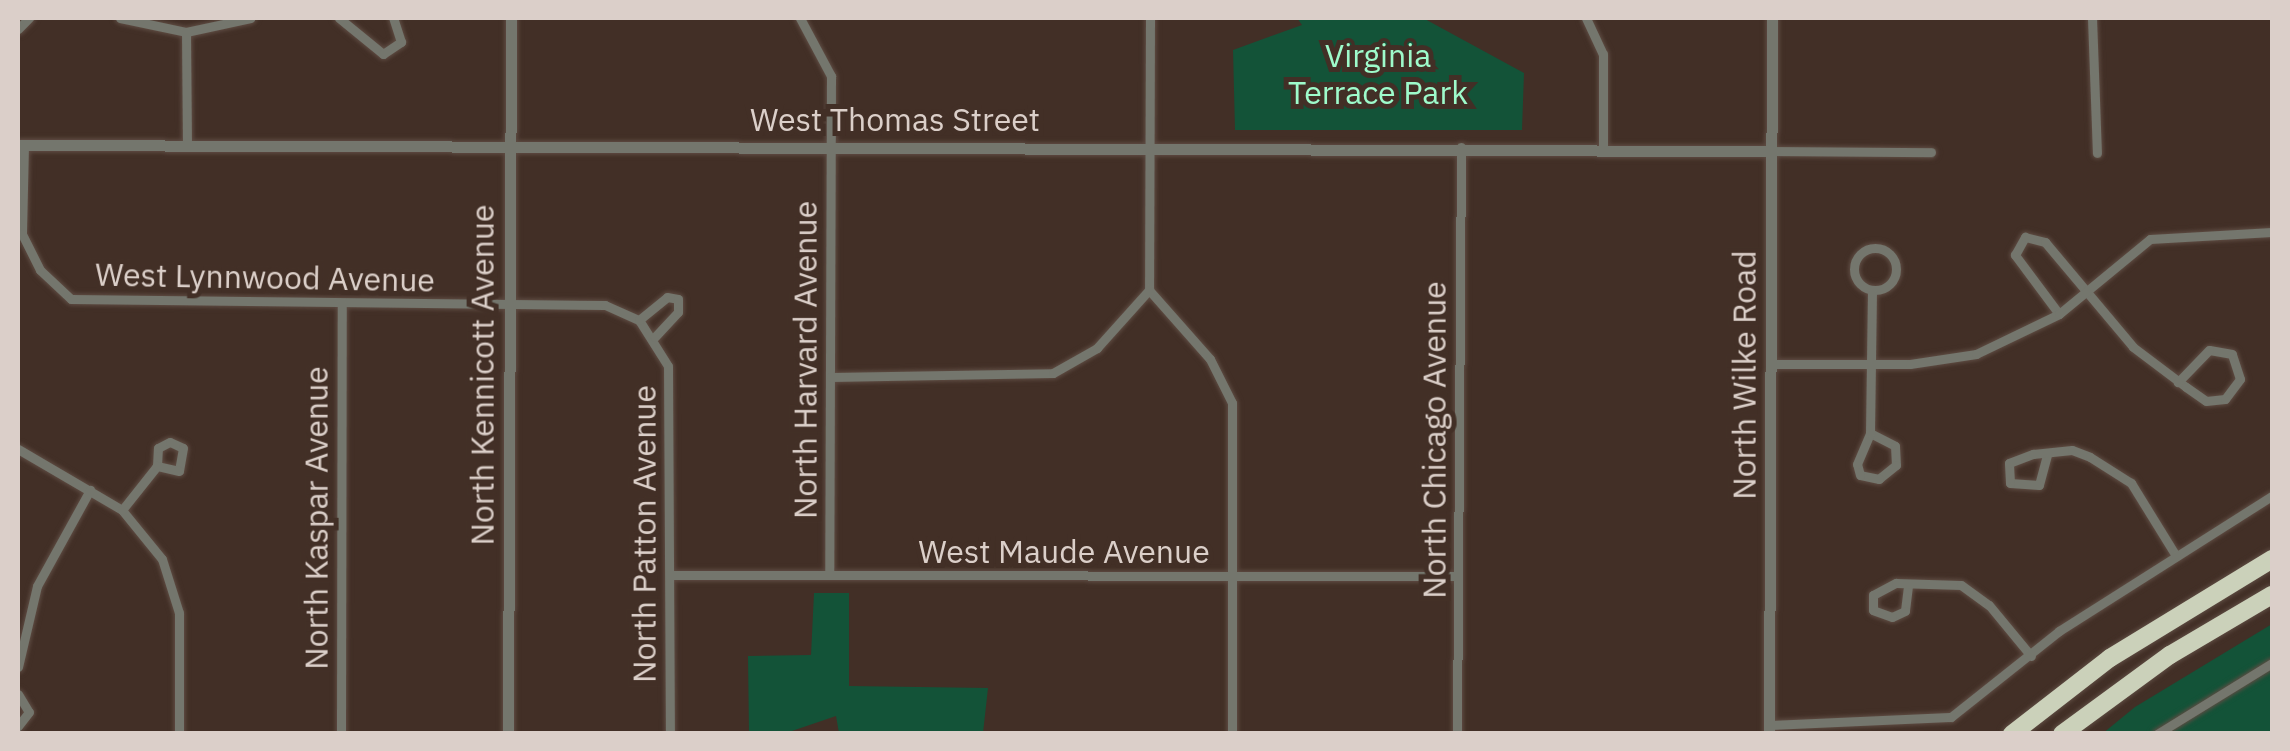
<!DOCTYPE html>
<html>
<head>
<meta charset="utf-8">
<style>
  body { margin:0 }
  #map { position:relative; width:2290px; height:751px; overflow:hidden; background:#422f26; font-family:"IBM Plex Sans",sans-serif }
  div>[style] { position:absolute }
  .green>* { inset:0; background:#135338 }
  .roads { filter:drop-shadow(0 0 2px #5e4c43) drop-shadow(0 0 2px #5e4c43) }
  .minor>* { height:9px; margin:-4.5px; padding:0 4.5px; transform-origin:4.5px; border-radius:4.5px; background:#74766d }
  .minor>.ring { margin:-4.5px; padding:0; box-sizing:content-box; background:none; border:9px solid #74766d; border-radius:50% }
  .tertiary>* { height:11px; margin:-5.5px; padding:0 5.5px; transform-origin:5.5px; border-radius:5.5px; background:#74766d }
  .motorway>* { height:18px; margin:-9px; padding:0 9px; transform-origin:9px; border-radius:9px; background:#cbd1ba }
  span { translate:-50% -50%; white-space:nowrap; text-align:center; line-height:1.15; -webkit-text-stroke:10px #422f26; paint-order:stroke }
  .park-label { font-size:32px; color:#9efbcb }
  .street-label { font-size:32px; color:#dbcfc9 }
  .frame { position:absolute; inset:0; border:20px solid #dbcfc9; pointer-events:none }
</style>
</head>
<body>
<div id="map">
  <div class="green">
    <i style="clip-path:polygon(1297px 18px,1423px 18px,1524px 73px,1522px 130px,1235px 130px,1233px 50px,1302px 25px)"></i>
    <i style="clip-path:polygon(814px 593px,849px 593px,849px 686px,988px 688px,983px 733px,839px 733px,836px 716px,786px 733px,749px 733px,748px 656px,811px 655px)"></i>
    <i style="clip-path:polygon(2272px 624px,2272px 733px,2102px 734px,2135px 707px)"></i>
  </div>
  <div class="roads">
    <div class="minor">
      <i style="left:120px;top:18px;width:67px;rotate:12deg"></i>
      <i style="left:186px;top:32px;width:66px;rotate:-12.2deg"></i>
      <i style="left:339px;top:18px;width:57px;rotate:39.3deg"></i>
      <i style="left:383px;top:54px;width:22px;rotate:-34deg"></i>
      <i style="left:401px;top:42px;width:25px;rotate:-108deg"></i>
      <i style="left:800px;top:18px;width:66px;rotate:61.9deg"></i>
      <i style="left:831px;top:76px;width:499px;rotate:90.2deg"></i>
      <i style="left:1150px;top:18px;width:272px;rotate:90.2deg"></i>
      <i style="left:1149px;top:290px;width:92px;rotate:48.5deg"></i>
      <i style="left:1210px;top:359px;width:49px;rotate:63.4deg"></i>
      <i style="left:1232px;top:403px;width:331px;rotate:90deg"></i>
      <i style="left:1586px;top:18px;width:40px;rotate:65deg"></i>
      <i style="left:1603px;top:54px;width:94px;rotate:90deg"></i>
      <i style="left:2092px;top:18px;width:135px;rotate:87.9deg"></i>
      <i style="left:18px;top:29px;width:16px;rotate:-45deg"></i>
      <i style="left:186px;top:32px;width:113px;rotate:89.5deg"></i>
      <i style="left:24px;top:145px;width:89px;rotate:91.3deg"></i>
      <i style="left:22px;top:234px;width:40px;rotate:63.4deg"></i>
      <i style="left:40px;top:270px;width:42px;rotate:43.1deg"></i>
      <i style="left:71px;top:299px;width:534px;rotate:0.64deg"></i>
      <i style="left:605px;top:305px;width:37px;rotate:24deg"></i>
      <i style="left:639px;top:320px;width:54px;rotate:57.8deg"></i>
      <i style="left:668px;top:366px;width:368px;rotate:89.7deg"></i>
      <i style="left:1772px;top:151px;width:159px;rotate:0.4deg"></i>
      <i class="ring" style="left:1854px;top:248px;width:33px;height:33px"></i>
      <i style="left:2059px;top:314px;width:74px;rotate:-126.7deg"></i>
      <i style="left:2015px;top:255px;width:21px;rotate:-61deg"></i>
      <i style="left:2025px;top:237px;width:21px;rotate:14deg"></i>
      <i style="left:2045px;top:242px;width:137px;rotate:50deg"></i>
      <i style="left:2133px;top:347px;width:66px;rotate:37deg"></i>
      <i style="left:2186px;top:387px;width:24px;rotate:35deg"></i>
      <i style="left:2206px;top:401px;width:19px;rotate:-6deg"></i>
      <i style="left:2225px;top:399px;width:25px;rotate:-53deg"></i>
      <i style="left:2240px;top:379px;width:26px;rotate:-108deg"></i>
      <i style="left:2232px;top:354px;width:23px;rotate:-170deg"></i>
      <i style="left:2209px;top:350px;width:45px;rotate:134.1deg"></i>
      <i style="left:639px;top:320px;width:36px;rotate:-39deg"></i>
      <i style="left:667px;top:297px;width:11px;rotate:10deg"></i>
      <i style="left:678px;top:299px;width:13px;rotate:90deg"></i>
      <i style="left:678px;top:312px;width:34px;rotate:133deg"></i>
      <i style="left:1773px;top:364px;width:137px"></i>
      <i style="left:1910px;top:364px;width:67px;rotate:-8.6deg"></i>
      <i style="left:1976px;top:354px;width:92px;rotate:-25.7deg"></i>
      <i style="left:2059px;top:314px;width:118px;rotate:-39.5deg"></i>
      <i style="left:2150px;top:239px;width:122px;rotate:-3.3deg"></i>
      <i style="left:831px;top:377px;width:222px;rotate:-1deg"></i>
      <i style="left:1053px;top:373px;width:51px;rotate:-29.6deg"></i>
      <i style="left:1097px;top:348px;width:78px;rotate:-48.1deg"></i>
      <i style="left:1870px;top:433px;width:28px;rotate:27deg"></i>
      <i style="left:1895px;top:446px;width:19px;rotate:87deg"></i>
      <i style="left:1896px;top:465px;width:22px;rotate:141deg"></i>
      <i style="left:1879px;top:479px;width:19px;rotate:-168deg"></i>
      <i style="left:1860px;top:475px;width:11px;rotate:-105deg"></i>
      <i style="left:1857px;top:464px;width:34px;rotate:-67deg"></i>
      <i style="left:1870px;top:433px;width:140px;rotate:-89.2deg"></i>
      <i style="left:18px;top:449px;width:121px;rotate:30.4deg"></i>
      <i style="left:122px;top:510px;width:63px;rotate:50.8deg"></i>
      <i style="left:162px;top:559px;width:57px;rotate:72.5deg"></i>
      <i style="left:179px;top:613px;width:121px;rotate:90deg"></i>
      <i style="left:2047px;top:455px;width:31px;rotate:105deg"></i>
      <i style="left:2039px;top:485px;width:29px;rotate:-176deg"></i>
      <i style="left:2010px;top:483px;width:20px;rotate:-93deg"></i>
      <i style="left:2009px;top:463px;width:26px;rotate:-21deg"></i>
      <i style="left:2033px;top:454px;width:39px;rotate:-6deg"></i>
      <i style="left:2072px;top:450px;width:19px;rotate:21deg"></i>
      <i style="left:2090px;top:457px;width:49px;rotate:32.4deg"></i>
      <i style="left:2131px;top:483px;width:86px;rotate:58.3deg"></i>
      <i style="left:122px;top:510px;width:56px;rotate:-51.5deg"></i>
      <i style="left:157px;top:466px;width:18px;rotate:-87deg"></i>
      <i style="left:158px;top:448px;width:13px;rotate:-27deg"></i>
      <i style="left:170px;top:442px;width:14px;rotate:25deg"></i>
      <i style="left:183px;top:448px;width:23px;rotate:100deg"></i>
      <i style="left:179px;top:471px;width:23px;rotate:-167deg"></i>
      <i style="left:670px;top:575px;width:788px;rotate:0.07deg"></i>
      <i style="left:1908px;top:586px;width:25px;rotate:97deg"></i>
      <i style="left:1905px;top:611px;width:14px;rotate:155deg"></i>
      <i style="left:1892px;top:617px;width:20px;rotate:-160deg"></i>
      <i style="left:1873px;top:610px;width:15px;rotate:-90deg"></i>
      <i style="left:1873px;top:595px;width:26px;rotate:-28deg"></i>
      <i style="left:1896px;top:583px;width:65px;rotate:1.8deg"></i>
      <i style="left:1961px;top:585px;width:34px;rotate:36deg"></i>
      <i style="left:1989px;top:605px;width:66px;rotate:50.5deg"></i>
      <i style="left:18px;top:667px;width:83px;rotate:-76.8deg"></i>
      <i style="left:37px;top:586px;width:110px;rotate:-61.1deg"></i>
      <i style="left:18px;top:694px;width:21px;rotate:59deg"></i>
      <i style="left:29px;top:712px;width:18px;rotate:128deg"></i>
      <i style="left:1769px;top:725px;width:182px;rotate:-2.5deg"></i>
      <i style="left:1951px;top:717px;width:138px;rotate:-38.5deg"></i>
      <i style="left:2059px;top:631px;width:252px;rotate:-32.4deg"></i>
      <i style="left:341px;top:734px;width:431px;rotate:-89.9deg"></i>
      <i style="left:1457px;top:734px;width:587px;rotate:-89.61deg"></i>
      <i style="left:2157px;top:734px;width:135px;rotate:-31.7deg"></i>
    </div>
    <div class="tertiary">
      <i style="left:18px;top:145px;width:1754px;rotate:0.2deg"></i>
      <i style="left:508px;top:734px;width:716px;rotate:-89.76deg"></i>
      <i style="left:1769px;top:734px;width:716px;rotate:-89.76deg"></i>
    </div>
    <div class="motorway">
      <i style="left:2012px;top:734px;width:124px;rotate:-37.8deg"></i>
      <i style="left:2110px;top:658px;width:190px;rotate:-31.4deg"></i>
      <i style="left:2062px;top:734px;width:134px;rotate:-36.2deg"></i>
      <i style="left:2170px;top:655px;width:118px;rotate:-30.5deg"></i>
    </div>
  </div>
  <div class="park-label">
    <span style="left:1378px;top:74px">Virginia<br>Terrace Park</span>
  </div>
  <div class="street-label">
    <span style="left:895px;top:119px">West Thomas Street</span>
    <span style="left:265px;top:277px;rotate:1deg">West Lynnwood Avenue</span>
    <span style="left:805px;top:360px;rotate:-90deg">North Harvard Avenue</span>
    <span style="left:482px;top:375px;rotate:-90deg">North Kennicott Avenue</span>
    <span style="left:1744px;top:375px;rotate:-90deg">North Wilke Road</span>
    <span style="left:1434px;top:440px;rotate:-90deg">North Chicago Avenue</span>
    <span style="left:316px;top:518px;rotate:-90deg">North Kaspar Avenue</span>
    <span style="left:644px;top:534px;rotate:-90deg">North Patton Avenue</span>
    <span style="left:1064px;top:551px">West Maude Avenue</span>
  </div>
  <div class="frame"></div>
</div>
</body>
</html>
